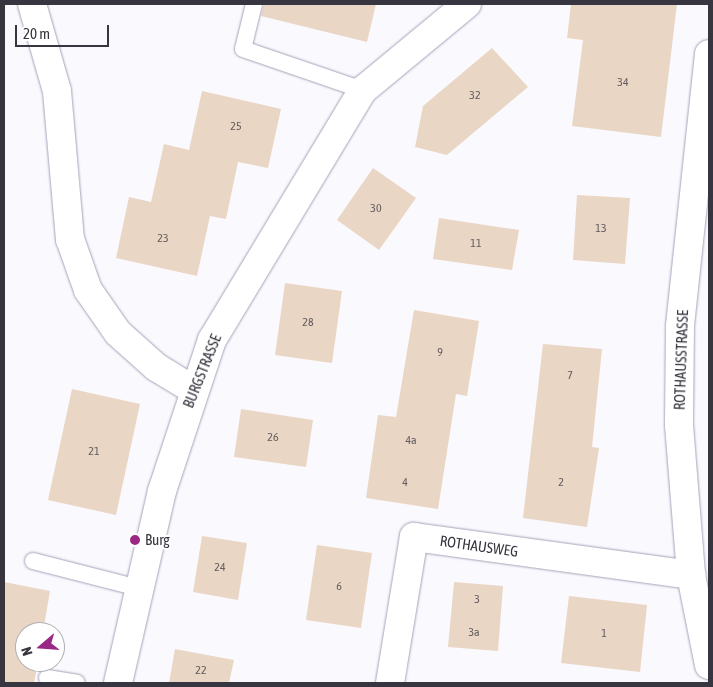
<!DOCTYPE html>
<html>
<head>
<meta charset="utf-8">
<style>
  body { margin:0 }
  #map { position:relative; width:713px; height:687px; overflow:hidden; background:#faf9fe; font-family:"Asap Condensed",sans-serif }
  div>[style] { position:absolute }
  .building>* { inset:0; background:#ead6c4 }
  .roads { filter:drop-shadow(0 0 1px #a7a2b8) drop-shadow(0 0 1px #a7a2b8) }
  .lane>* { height:16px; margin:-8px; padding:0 8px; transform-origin:8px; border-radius:8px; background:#fff }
  .street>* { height:28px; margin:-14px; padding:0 14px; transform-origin:14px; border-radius:14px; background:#fff }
  .dots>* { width:14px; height:14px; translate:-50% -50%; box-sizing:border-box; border:2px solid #fff; border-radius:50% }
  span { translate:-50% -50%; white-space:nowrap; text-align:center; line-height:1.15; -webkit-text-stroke:4px #fff; paint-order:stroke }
  .number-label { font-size:12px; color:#645d60 }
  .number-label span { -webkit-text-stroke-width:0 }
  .street-label { font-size:15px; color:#37353f }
  .poi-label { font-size:15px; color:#37353f }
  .left { translate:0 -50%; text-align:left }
  .frame { position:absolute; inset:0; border:5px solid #37353f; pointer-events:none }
  .north { position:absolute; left:15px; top:622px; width:50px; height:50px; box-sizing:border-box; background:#fff; border:1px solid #afaeb2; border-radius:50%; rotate:252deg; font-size:14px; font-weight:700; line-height:20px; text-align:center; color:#37353f }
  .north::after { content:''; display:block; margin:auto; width:18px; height:22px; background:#9a2885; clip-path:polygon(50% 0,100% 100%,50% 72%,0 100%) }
  .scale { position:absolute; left:15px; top:25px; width:94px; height:22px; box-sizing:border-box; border:2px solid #37353f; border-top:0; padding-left:6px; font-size:15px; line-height:18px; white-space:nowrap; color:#37353f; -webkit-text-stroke:4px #fff; paint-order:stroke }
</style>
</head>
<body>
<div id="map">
  <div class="building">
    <i style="clip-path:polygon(264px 4px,376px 4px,367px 42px,261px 16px)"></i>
    <i style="clip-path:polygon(571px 4px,677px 4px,661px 137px,572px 126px,583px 40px,567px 38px)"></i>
    <i style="clip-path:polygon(492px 48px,528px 87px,447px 155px,415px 147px,423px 106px)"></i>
    <i style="clip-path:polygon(202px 91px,281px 109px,268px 168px,238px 162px,226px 219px,210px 216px,197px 276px,116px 258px,129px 197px,151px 202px,164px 144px,189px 150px)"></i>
    <i style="clip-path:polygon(373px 168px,416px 198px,379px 250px,337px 220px)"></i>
    <i style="clip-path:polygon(577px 195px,630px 198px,625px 264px,573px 260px)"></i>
    <i style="clip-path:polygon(439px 218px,519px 230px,512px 270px,433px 259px)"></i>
    <i style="clip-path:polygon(285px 283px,342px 291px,332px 363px,275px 355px)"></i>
    <i style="clip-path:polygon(414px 310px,479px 321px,467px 396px,456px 394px,438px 509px,366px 498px,378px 415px,396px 417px)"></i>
    <i style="clip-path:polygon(543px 344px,602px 349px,592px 447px,599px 448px,587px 527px,523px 518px)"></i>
    <i style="clip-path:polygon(72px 389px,140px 404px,116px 515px,48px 500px)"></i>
    <i style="clip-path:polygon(241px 409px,313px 420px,306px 467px,234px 457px)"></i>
    <i style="clip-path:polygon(202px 536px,247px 543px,238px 600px,193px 592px)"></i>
    <i style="clip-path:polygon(317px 545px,372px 553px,361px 628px,306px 620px)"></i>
    <i style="clip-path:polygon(4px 582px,50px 591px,43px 632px,25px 632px,25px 662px,38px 662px,34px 683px,4px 683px)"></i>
    <i style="clip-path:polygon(454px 582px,503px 586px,498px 651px,448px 647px)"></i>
    <i style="clip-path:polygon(569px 596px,647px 605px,640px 672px,561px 663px)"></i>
    <i style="clip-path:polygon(175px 649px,234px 660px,229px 683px,169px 683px)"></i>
  </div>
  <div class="roads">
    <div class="lane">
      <i style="left:254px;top:4px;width:46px;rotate:103.7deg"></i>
      <i style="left:243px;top:49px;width:127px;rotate:18.9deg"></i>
      <i style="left:33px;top:561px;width:109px;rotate:14.3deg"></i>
      <i style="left:47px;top:678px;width:30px;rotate:9deg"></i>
    </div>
    <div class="street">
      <i style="left:32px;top:4px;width:91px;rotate:74deg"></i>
      <i style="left:57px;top:91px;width:149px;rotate:85deg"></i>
      <i style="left:70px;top:239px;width:54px;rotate:70.6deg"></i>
      <i style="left:88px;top:290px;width:52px;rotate:55.1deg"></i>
      <i style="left:118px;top:333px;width:51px;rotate:41.8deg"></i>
      <i style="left:156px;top:367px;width:42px;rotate:31.4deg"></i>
      <i style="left:709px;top:54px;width:274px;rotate:96.1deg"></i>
      <i style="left:680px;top:326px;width:99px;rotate:90.6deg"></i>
      <i style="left:679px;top:425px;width:150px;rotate:85.4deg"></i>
      <i style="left:691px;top:575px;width:92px;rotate:78.7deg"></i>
      <i style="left:118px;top:683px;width:197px;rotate:-77.1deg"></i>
      <i style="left:162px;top:491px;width:159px;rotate:-71.7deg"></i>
      <i style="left:212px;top:340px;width:292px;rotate:-58.9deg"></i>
      <i style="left:363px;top:90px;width:135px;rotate:-39.6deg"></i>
      <i style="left:390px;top:683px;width:148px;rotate:-80.7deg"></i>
      <i style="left:414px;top:537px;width:280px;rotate:7.8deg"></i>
    </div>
  </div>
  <div class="dots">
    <i style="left:135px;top:540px;background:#9a2885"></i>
  </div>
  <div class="number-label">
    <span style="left:623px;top:83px">34</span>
    <span style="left:475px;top:96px">32</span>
    <span style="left:236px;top:127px">25</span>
    <span style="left:376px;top:209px">30</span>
    <span style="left:601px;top:229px">13</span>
    <span style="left:163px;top:239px">23</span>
    <span style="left:476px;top:244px">11</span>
    <span style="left:308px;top:323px">28</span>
    <span style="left:440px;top:353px">9</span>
    <span style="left:570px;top:376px">7</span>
    <span style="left:273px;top:438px">26</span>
    <span style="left:411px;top:441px">4a</span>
    <span style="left:94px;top:452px">21</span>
    <span style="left:405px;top:483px">4</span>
    <span style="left:561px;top:483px">2</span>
    <span style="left:220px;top:568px">24</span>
    <span style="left:339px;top:587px">6</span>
    <span style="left:477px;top:600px">3</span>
    <span style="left:474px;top:633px">3a</span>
    <span style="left:604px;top:634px">1</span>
    <span style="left:201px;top:671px">22</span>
  </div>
  <div class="street-label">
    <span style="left:681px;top:360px;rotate:-88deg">ROTHAUSSTRASSE</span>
    <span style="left:202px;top:371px;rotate:-68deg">BURGSTRASSE</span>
    <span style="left:479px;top:546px;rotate:8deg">ROTHAUSWEG</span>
  </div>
  <div class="poi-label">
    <span class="left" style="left:145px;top:540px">Burg</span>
  </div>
  <div class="frame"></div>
  <div class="north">N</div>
  <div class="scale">20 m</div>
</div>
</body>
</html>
